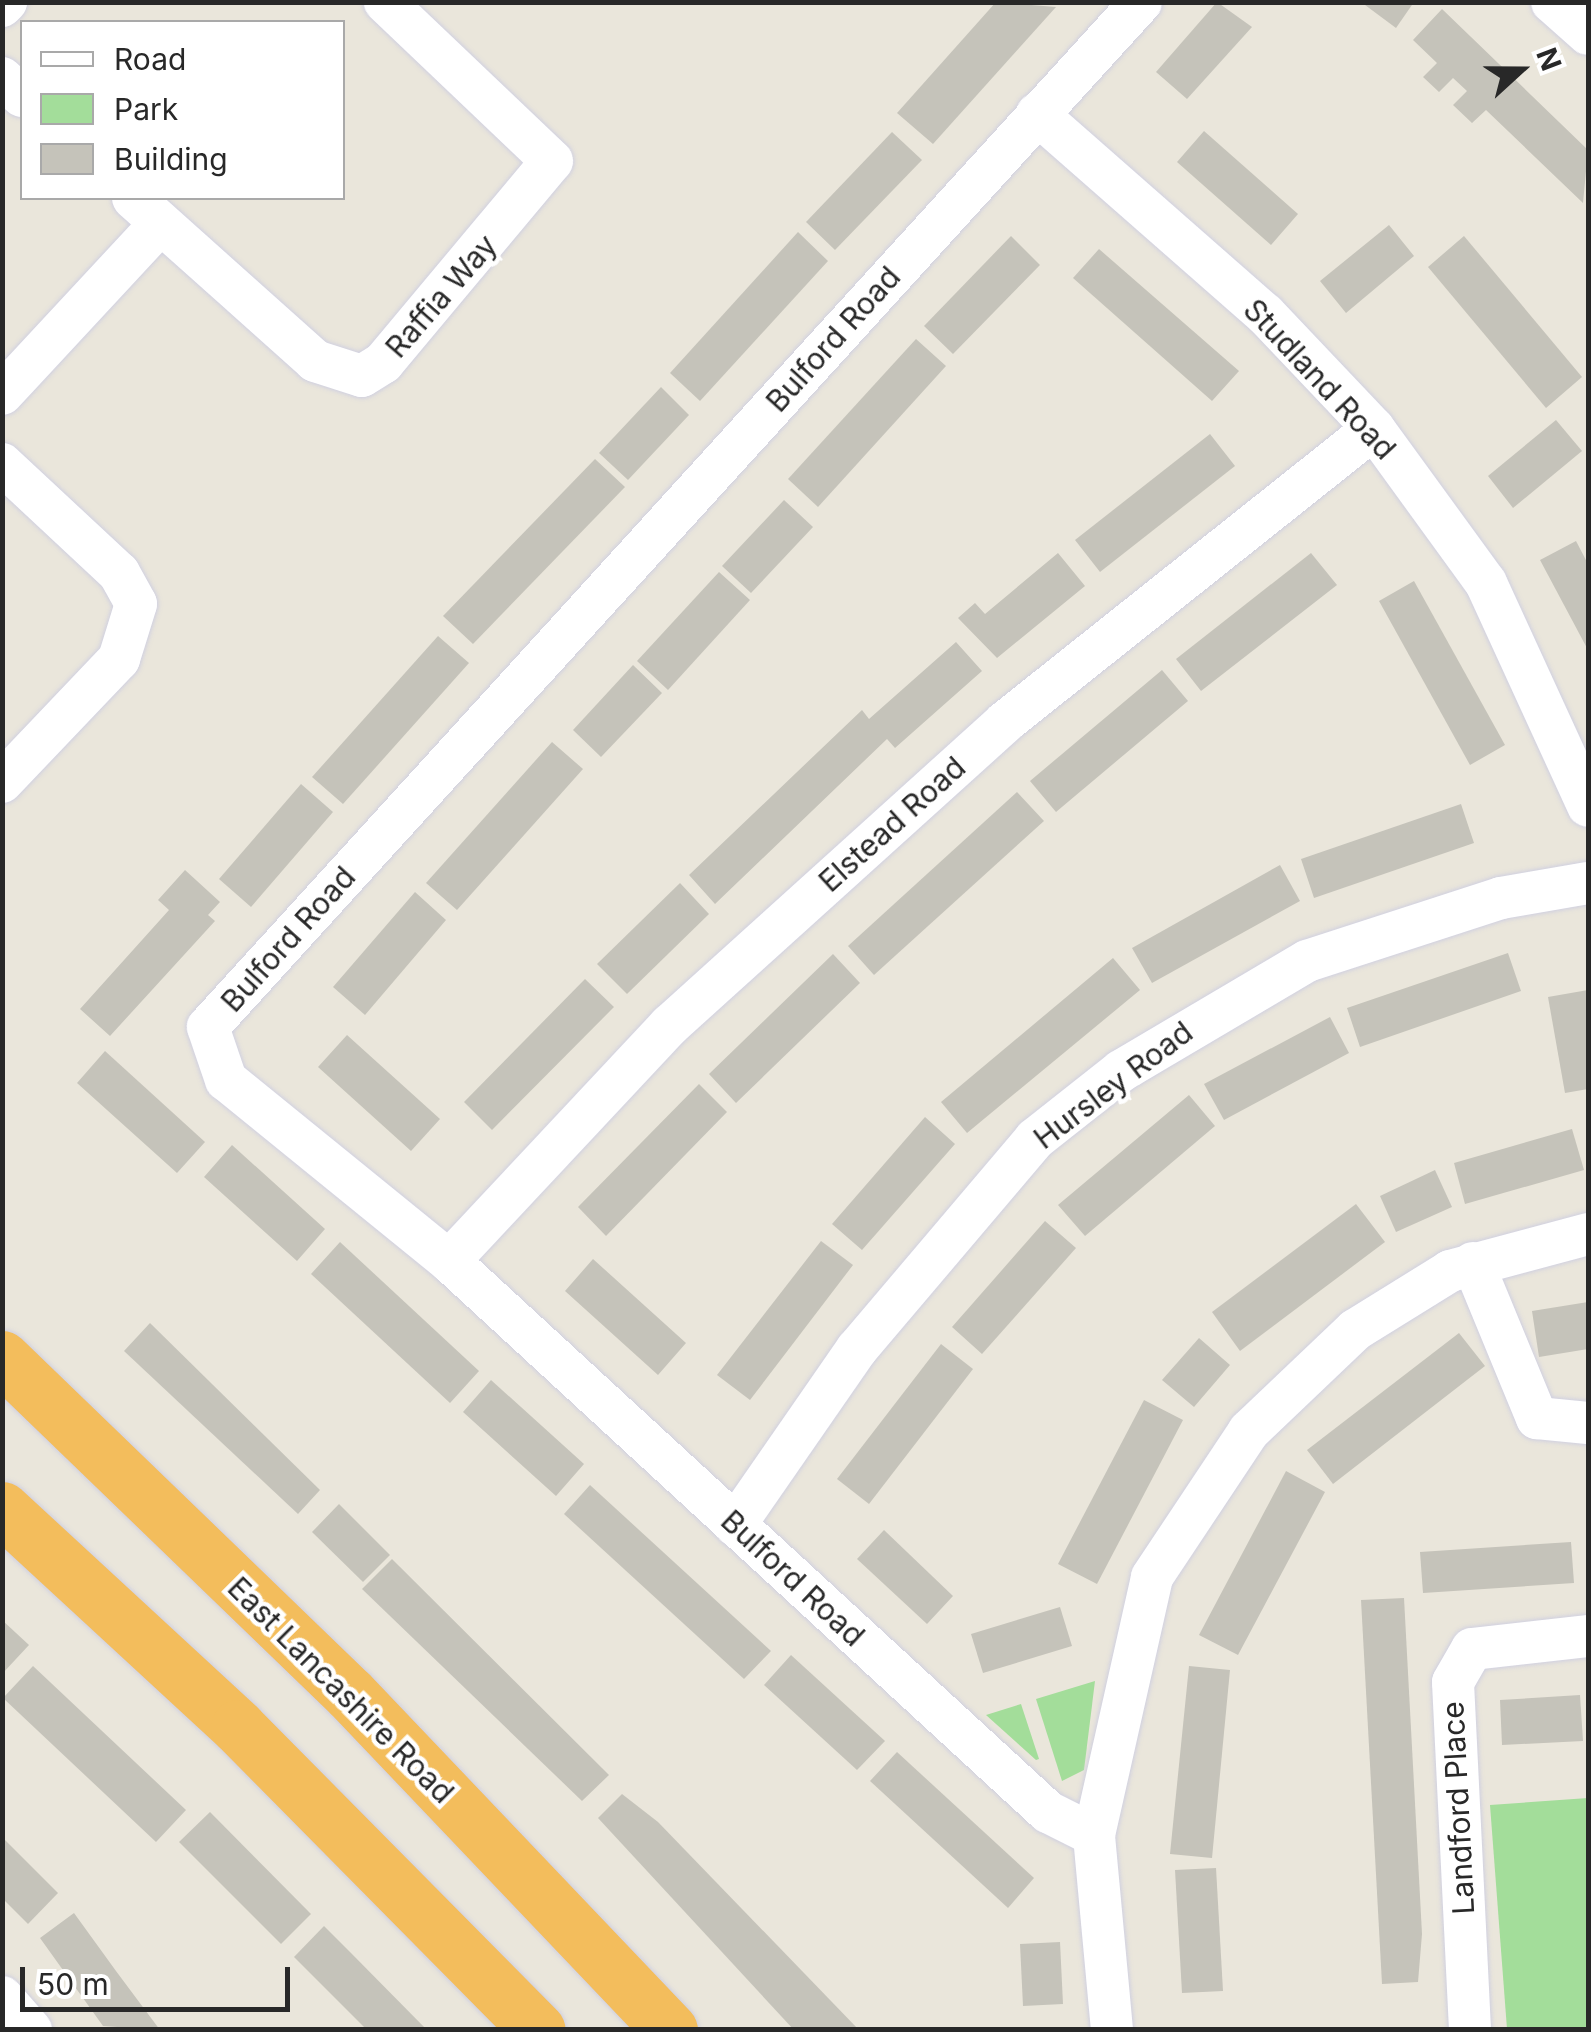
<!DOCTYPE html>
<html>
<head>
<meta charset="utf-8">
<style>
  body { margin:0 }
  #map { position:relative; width:1591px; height:2032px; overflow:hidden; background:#eae6db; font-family:Inter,sans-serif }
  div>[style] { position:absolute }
  .green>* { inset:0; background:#a3dd9a }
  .building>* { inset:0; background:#c5c3ba }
  .roads { filter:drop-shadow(0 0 2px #d0d0e0) drop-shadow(0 0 2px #d0d0e0) }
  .minor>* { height:42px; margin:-21px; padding:0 21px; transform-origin:21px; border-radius:21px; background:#fff }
  .highway>* { height:55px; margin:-27.5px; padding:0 27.5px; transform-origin:27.5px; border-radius:27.5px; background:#f3bd5c }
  span { translate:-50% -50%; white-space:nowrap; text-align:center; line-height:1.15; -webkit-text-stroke:9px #fff; paint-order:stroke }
  .street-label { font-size:30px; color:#282828 }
  .frame { position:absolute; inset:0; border:5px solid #282828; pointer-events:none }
  .legend { position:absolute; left:20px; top:20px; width:325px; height:180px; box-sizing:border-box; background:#fff; border:2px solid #a9a9a9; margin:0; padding:12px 18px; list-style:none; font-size:30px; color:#282828 }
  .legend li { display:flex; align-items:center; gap:20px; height:50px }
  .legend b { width:50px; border:2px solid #a9a9a9 }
  .north { position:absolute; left:1471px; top:20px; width:100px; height:100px; -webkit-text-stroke:8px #fff; paint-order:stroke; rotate:69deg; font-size:28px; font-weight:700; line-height:40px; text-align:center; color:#282828 }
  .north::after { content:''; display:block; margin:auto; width:35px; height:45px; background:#282828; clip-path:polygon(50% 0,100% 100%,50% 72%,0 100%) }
  .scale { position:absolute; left:20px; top:1967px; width:270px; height:45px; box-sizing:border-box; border:5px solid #282828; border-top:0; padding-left:12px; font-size:30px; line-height:35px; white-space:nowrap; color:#282828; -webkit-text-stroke:8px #fff; paint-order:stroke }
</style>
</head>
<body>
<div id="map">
  <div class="green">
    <i style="clip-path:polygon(1095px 1681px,1084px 1770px,1062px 1781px,1036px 1699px)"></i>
    <i style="clip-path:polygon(1021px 1704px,1039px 1759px,1036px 1760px,986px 1715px)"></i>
    <i style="clip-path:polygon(1588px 1798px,1588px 2029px,1507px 2029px,1490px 1805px)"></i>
  </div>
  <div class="building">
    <i style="clip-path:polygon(996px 2px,1056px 7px,933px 144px,897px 113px)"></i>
    <i style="clip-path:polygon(1217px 2px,1252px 27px,1187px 99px,1156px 72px)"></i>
    <i style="clip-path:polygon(1361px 2px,1414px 2px,1396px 28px)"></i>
    <i style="clip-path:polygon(1442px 9px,1588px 150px,1583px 203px,1486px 110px,1472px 123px,1453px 105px,1467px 91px,1453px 78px,1439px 92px,1423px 77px,1437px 63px,1413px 40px)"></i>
    <i style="clip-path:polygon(1204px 131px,1298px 214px,1271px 245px,1177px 162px)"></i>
    <i style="clip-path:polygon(892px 132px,922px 160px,835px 250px,806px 222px)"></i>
    <i style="clip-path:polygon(1389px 225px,1414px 256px,1346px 313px,1320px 281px)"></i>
    <i style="clip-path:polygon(798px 232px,828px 261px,700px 401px,670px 373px)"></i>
    <i style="clip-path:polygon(1011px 236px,1040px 265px,953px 354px,924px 326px)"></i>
    <i style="clip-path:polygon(1464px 236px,1582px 377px,1546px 408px,1428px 267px)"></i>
    <i style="clip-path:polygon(1099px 249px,1239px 371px,1212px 401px,1073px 278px)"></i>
    <i style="clip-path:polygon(916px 339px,946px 366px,818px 507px,788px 479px)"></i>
    <i style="clip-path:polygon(661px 387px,689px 415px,628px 480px,599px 453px)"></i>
    <i style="clip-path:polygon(1556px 420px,1582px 451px,1513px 508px,1488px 476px)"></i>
    <i style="clip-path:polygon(1210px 434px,1235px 466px,1100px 572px,1075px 540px)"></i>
    <i style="clip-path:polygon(595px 459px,625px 487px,473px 644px,443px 616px)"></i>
    <i style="clip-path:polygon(784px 500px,813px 527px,751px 593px,722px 566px)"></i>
    <i style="clip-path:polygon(1576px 541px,1588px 564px,1588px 650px,1540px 560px)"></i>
    <i style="clip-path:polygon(1058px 553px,1085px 586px,997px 658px,958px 618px,975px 603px,985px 614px)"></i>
    <i style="clip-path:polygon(1311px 553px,1337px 585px,1201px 691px,1176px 659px)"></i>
    <i style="clip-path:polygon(719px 572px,750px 600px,668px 690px,637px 661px)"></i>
    <i style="clip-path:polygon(1414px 581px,1505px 745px,1470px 765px,1379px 601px)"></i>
    <i style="clip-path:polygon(438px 636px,469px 663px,343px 804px,312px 777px)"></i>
    <i style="clip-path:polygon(956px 642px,982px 671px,895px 748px,887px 739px,715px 904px,689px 875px,862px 710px,869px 719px)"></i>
    <i style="clip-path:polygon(633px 665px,662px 693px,601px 757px,573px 730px)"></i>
    <i style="clip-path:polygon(1162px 670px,1188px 701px,1056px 812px,1030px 781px)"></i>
    <i style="clip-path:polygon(552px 742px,583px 769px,457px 910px,426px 883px)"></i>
    <i style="clip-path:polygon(301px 784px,333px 812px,251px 907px,219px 879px)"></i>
    <i style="clip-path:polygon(1017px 792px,1044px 821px,874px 975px,848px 946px)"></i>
    <i style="clip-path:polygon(1461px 804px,1474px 843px,1314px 898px,1301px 859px)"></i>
    <i style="clip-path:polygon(1280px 865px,1300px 901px,1152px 983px,1132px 948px)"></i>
    <i style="clip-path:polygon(185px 870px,220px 902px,208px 915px,215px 921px,110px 1036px,80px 1009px,169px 910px,158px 900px)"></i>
    <i style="clip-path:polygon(680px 883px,709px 914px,627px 994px,597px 964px)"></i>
    <i style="clip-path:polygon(415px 892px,446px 920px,365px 1015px,333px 987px)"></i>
    <i style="clip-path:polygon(1508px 953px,1521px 991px,1360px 1047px,1347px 1008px)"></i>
    <i style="clip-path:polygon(833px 954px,860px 983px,736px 1103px,709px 1074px)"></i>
    <i style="clip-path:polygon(1113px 958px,1140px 990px,967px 1133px,941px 1102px)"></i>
    <i style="clip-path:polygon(585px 979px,614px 1007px,492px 1130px,464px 1102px)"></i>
    <i style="clip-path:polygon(1588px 990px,1588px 1089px,1565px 1093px,1548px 997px)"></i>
    <i style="clip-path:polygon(1330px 1017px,1349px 1053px,1224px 1120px,1204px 1084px)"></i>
    <i style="clip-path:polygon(347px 1035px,440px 1119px,411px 1151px,318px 1067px)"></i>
    <i style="clip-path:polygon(105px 1051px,205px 1142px,177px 1173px,77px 1083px)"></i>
    <i style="clip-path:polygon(699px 1084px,727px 1112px,606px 1236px,578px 1207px)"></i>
    <i style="clip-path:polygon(1189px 1095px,1215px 1126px,1085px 1236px,1058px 1205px)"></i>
    <i style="clip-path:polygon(925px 1117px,955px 1144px,862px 1250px,832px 1224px)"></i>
    <i style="clip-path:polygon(1572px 1129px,1584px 1170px,1465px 1204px,1454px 1163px)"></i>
    <i style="clip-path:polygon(232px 1145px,325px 1229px,297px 1261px,204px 1177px)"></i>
    <i style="clip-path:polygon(1435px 1170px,1452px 1207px,1396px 1232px,1380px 1196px)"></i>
    <i style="clip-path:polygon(1356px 1204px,1385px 1242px,1240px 1351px,1212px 1312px)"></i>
    <i style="clip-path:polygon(1045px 1221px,1076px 1248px,982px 1354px,952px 1327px)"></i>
    <i style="clip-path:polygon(821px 1241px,853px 1265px,750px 1400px,717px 1375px)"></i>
    <i style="clip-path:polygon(340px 1242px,479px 1371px,450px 1403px,311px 1274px)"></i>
    <i style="clip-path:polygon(593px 1259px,686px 1343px,658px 1375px,565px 1291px)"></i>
    <i style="clip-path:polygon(1588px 1302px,1588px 1349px,1539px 1357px,1532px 1311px)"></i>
    <i style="clip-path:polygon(150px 1323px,320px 1490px,298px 1514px,124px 1351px)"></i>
    <i style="clip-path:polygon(1459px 1333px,1485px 1366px,1333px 1484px,1307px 1450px)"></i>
    <i style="clip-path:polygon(1199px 1338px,1230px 1365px,1194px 1407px,1162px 1380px)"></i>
    <i style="clip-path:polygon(941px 1344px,973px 1369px,869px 1504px,837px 1479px)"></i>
    <i style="clip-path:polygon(491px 1380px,584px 1464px,556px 1496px,463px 1412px)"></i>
    <i style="clip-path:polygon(1144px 1400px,1183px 1420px,1097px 1584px,1058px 1564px)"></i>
    <i style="clip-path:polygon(1286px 1471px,1325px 1492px,1238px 1655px,1199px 1635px)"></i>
    <i style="clip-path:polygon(590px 1485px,771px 1651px,744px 1679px,564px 1514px)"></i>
    <i style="clip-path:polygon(339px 1504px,390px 1555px,363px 1582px,312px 1532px)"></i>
    <i style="clip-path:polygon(884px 1530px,953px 1596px,927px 1624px,857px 1559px)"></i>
    <i style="clip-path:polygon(1571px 1542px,1574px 1583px,1423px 1593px,1420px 1552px)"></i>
    <i style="clip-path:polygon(392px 1559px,609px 1775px,582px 1801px,362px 1589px)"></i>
    <i style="clip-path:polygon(1404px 1598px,1422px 1934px,1418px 1982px,1382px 1984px,1361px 1600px)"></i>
    <i style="clip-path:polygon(1060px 1607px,1072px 1646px,983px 1673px,971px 1634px)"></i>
    <i style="clip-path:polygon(2px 1620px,29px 1645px,2px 1674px)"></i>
    <i style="clip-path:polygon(791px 1655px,885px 1741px,857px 1770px,764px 1685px)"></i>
    <i style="clip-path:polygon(33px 1666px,186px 1810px,156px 1842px,3px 1698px)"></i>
    <i style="clip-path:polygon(1189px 1666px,1230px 1670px,1212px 1858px,1170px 1854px)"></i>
    <i style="clip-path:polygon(1580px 1695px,1583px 1741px,1502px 1745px,1500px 1700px)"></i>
    <i style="clip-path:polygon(897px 1752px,1034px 1878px,1008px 1908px,870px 1781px)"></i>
    <i style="clip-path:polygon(622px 1794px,658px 1822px,859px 2030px,794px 2030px,598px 1818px)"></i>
    <i style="clip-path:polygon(210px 1812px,311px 1914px,281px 1944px,179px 1842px)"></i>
    <i style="clip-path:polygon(2px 1837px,58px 1893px,28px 1924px,2px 1898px)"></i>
    <i style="clip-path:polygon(1216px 1868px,1223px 1991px,1182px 1993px,1175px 1870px)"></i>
    <i style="clip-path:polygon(74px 1913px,116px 1971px,160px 2030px,103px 2026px,40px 1938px)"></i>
    <i style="clip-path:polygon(324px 1926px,350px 1952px,427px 2030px,367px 2030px,294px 1957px)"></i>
    <i style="clip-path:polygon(1060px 1942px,1063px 2004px,1023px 2006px,1020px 1944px)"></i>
  </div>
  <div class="roads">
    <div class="minor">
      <i style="left:1552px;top:2px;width:48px;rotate:41.6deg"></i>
      <i style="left:2px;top:6px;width:6px;rotate:-45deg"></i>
      <i style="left:2px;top:78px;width:27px;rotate:42deg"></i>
      <i style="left:1037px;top:114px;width:303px;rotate:41.3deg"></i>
      <i style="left:1265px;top:314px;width:158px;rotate:46.5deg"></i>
      <i style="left:1374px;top:429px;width:190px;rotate:54deg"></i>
      <i style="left:1486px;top:583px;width:245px;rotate:65.4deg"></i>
      <i style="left:133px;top:198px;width:244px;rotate:41.8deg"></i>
      <i style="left:315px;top:361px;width:49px;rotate:17.7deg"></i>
      <i style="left:362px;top:376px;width:25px;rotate:-32deg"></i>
      <i style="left:383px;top:363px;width:263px;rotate:-50.1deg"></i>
      <i style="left:552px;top:161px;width:231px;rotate:-136.4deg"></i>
      <i style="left:2px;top:394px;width:233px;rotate:-47.1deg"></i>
      <i style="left:2px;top:464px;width:160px;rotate:43deg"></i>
      <i style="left:119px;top:573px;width:35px;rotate:61deg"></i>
      <i style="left:136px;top:604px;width:58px;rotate:107.2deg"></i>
      <i style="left:119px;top:659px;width:170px;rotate:133.6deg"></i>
      <i style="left:449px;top:1261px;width:323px;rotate:-46.9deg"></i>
      <i style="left:670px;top:1025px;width:452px;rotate:-42.1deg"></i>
      <i style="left:1005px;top:722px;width:471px;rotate:-38.5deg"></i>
      <i style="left:1473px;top:1263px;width:168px;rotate:67.6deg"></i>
      <i style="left:1537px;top:1418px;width:51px;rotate:5.6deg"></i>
      <i style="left:735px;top:1525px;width:214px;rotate:-55.3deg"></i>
      <i style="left:857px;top:1349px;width:275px;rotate:-49.7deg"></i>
      <i style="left:1035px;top:1139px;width:110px;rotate:-38.3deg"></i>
      <i style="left:1121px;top:1071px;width:216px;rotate:-30.6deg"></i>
      <i style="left:1307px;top:961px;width:204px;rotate:-18deg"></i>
      <i style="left:1501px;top:898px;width:88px;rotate:-9.8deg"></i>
      <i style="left:1094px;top:1835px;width:51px;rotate:-153.4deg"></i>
      <i style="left:1048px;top:1812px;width:814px;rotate:-137.39deg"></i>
      <i style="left:449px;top:1261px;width:287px;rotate:-140.9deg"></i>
      <i style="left:226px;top:1080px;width:56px;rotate:-108.8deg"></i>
      <i style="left:208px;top:1027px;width:1386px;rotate:-47.69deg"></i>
      <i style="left:2px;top:1997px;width:44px;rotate:48.7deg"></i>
      <i style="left:1112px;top:2030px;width:196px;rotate:-95.3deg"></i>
      <i style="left:1094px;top:1835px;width:264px;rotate:-77.3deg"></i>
      <i style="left:1152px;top:1577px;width:175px;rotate:-56.4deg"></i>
      <i style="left:1249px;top:1431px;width:146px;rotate:-43.6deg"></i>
      <i style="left:1355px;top:1330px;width:112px;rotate:-31.8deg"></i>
      <i style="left:1450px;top:1271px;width:143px;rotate:-15deg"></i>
      <i style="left:1470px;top:2030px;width:348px;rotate:-92.8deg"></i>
      <i style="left:1453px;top:1682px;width:38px;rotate:-60deg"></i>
      <i style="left:1472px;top:1649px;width:117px;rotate:-6.4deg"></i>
    </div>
    <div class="highway">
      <i style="left:2px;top:1358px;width:484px;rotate:44deg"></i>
      <i style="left:350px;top:1694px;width:464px;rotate:46.4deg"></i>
      <i style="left:2px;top:1509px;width:321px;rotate:42.7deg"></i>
      <i style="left:238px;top:1727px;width:426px;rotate:45.3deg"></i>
    </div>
  </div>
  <div class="street-label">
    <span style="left:441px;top:296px;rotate:-49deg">Raffia Way</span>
    <span style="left:833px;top:339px;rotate:-48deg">Bulford Road</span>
    <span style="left:1320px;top:379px;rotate:47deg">Studland Road</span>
    <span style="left:892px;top:824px;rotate:-42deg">Elstead Road</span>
    <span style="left:288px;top:939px;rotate:-48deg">Bulford Road</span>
    <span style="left:1113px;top:1085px;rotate:-37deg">Hursley Road</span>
    <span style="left:793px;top:1578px;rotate:43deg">Bulford Road</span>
    <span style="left:341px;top:1690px;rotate:45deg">East Lancashire Road</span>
    <span style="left:1458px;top:1808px;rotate:-93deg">Landford Place</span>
  </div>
  <div class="frame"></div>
  <ul class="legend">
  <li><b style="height:12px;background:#fff"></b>Road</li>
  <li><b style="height:28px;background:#a3dd9a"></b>Park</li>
  <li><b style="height:28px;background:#c5c3ba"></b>Building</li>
  </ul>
  <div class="north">N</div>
  <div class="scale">50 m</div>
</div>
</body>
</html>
